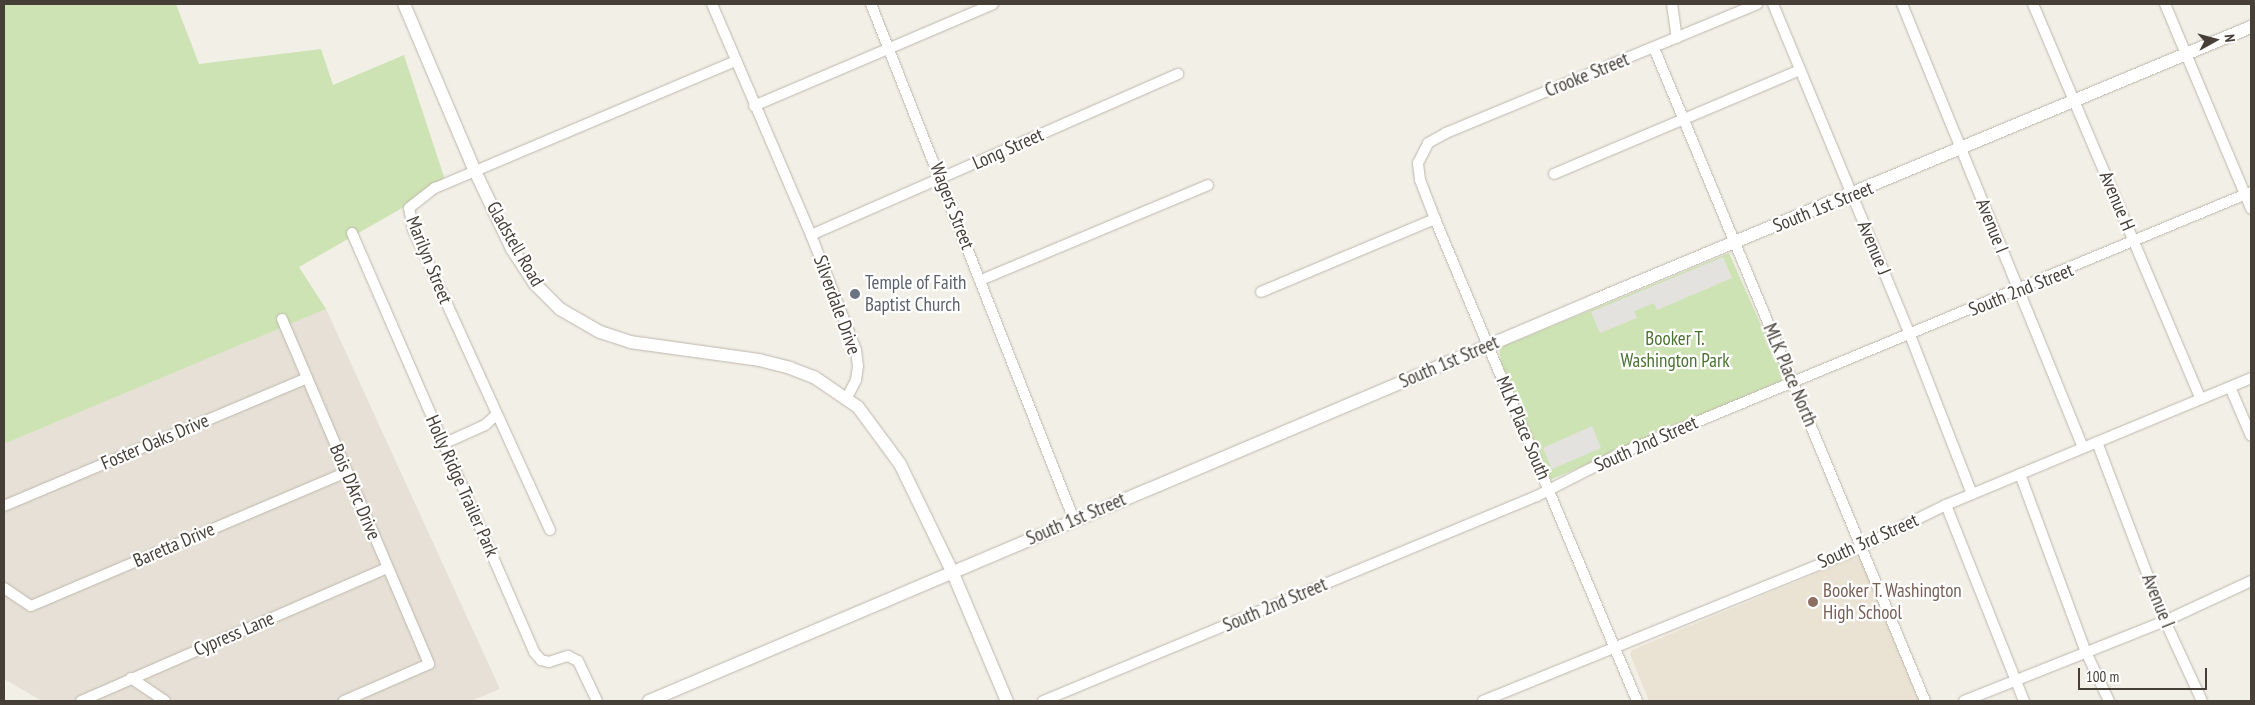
<!DOCTYPE html>
<html>
<head>
<meta charset="utf-8">
<style>
  body { margin:0 }
  #map { position:relative; width:2255px; height:705px; overflow:hidden; background:#f2efe7; font-family:"PT Sans Narrow",sans-serif }
  div>[style] { position:absolute }
  .residential>* { inset:0; background:#e6e0d6 }
  .education>* { inset:0; background:#eae3d3 }
  .green>* { inset:0; background:#cee3b4 }
  .parking>* { inset:0; background:#e4e2df }
  .roads { filter:drop-shadow(0 0 1px #bdb6ab) drop-shadow(0 0 1px #bdb6ab) }
  .minor>* { height:10px; margin:-5px; padding:0 5px; transform-origin:5px; border-radius:5px; background:#fff }
  .tertiary>* { height:12px; margin:-6px; padding:0 6px; transform-origin:6px; border-radius:6px; background:#fff }
  .dots>* { width:14px; height:14px; translate:-50% -50%; box-sizing:border-box; border:2px solid #fff; border-radius:50% }
  span { translate:-50% -50%; white-space:nowrap; text-align:center; line-height:1.15; -webkit-text-stroke:4.5px #fff; paint-order:stroke }
  .street-label { font-size:19px; color:#453f37 }
  .worship-label { font-size:19px; color:#5b616d }
  .left { translate:0 -50%; text-align:left }
  .park-label { font-size:19px; color:#49722f }
  .education-label { font-size:19px; color:#785e54 }
  .frame { position:absolute; inset:0; border:5px solid #453f37; pointer-events:none }
  .north { position:absolute; left:2190px; top:15px; width:50px; height:50px; -webkit-text-stroke:4px #fff; paint-order:stroke; rotate:83deg; font-size:14px; font-weight:700; line-height:20px; text-align:center; color:#453f37 }
  .north::after { content:''; display:block; margin:auto; width:18px; height:22px; background:#453f37; clip-path:polygon(50% 0,100% 100%,50% 72%,0 100%) }
  .scale { position:absolute; left:2078px; top:668px; width:129px; height:22px; box-sizing:border-box; border:2px solid #453f37; border-top:0; padding-left:6px; font-size:15px; line-height:18px; white-space:nowrap; color:#453f37; -webkit-text-stroke:4px #fff; paint-order:stroke }
</style>
</head>
<body>
<div id="map">
  <div class="residential">
    <i style="clip-path:polygon(326px 309px,500px 689px,471px 701px,42px 701px,4px 679px,4px 444px)"></i>
  </div>
  <div class="education">
    <i style="clip-path:polygon(1860px 555px,1921px 701px,1649px 701px,1630px 654px,1632px 650px)"></i>
  </div>
  <div class="green">
    <i style="clip-path:polygon(4px 4px,176px 4px,199px 64px,321px 49px,333px 85px,404px 55px,446px 183px,299px 267px,326px 309px,4px 444px)"></i>
    <i style="clip-path:polygon(1729px 253px,1781px 370px,1782px 381px,1550px 480px,1501px 362px,1499px 348px)"></i>
  </div>
  <div class="parking">
    <i style="clip-path:polygon(1723px 257px,1732px 278px,1657px 310px,1654px 303px,1634px 311px,1637px 318px,1600px 333px,1591px 312px)"></i>
    <i style="clip-path:polygon(1592px 426px,1601px 448px,1552px 469px,1543px 448px)"></i>
  </div>
  <div class="roads">
    <div class="minor">
      <i style="left:712px;top:4px;width:251px;rotate:66.8deg"></i>
      <i style="left:811px;top:235px;width:123px;rotate:68.6deg"></i>
      <i style="left:856px;top:350px;width:16px;rotate:83deg"></i>
      <i style="left:858px;top:366px;width:14px;rotate:98deg"></i>
      <i style="left:856px;top:380px;width:20px;rotate:117deg"></i>
      <i style="left:871px;top:4px;width:554px;rotate:68.52deg"></i>
      <i style="left:1672px;top:4px;width:34px;rotate:82deg"></i>
      <i style="left:1773px;top:4px;width:358px;rotate:67.5deg"></i>
      <i style="left:1910px;top:335px;width:171px;rotate:68.7deg"></i>
      <i style="left:1902px;top:4px;width:479px;rotate:67.8deg"></i>
      <i style="left:2033px;top:4px;width:429px;rotate:67deg"></i>
      <i style="left:2165px;top:4px;width:222px;rotate:67.2deg"></i>
      <i style="left:1654px;top:48px;width:707px;rotate:67.46deg"></i>
      <i style="left:754px;top:106px;width:260px;rotate:-23.1deg"></i>
      <i style="left:1554px;top:174px;width:265px;rotate:-22.9deg"></i>
      <i style="left:352px;top:233px;width:457px;rotate:66.5deg"></i>
      <i style="left:534px;top:652px;width:11px;rotate:49deg"></i>
      <i style="left:541px;top:660px;width:8px;rotate:14deg"></i>
      <i style="left:549px;top:662px;width:20px;rotate:-18deg"></i>
      <i style="left:568px;top:656px;width:11px;rotate:27deg"></i>
      <i style="left:578px;top:661px;width:44px;rotate:64.6deg"></i>
      <i style="left:811px;top:235px;width:401px;rotate:-23.7deg"></i>
      <i style="left:981px;top:280px;width:246px;rotate:-22.7deg"></i>
      <i style="left:1261px;top:292px;width:189px;rotate:-22.8deg"></i>
      <i style="left:282px;top:319px;width:375px;rotate:66.9deg"></i>
      <i style="left:429px;top:664px;width:93px;rotate:156.5deg"></i>
      <i style="left:2230px;top:387px;width:53px;rotate:66.8deg"></i>
      <i style="left:2097px;top:442px;width:191px;rotate:69.2deg"></i>
      <i style="left:2165px;top:621px;width:88px;rotate:65.2deg"></i>
      <i style="left:443px;top:444px;width:46px;rotate:-24.3deg"></i>
      <i style="left:485px;top:425px;width:15px;rotate:-42deg"></i>
      <i style="left:2020px;top:474px;width:190px;rotate:69.7deg"></i>
      <i style="left:2086px;top:652px;width:54px;rotate:64.9deg"></i>
      <i style="left:1946px;top:505px;width:211px;rotate:68.3deg"></i>
      <i style="left:4px;top:506px;width:329px;rotate:-22.9deg"></i>
      <i style="left:550px;top:530px;width:330px;rotate:-114.5deg"></i>
      <i style="left:413px;top:230px;width:22px;rotate:-100deg"></i>
      <i style="left:409px;top:208px;width:33px;rotate:-38deg"></i>
      <i style="left:435px;top:188px;width:327px;rotate:-22.9deg"></i>
      <i style="left:4px;top:588px;width:32px;rotate:34deg"></i>
      <i style="left:31px;top:606px;width:343px;rotate:-23deg"></i>
      <i style="left:131px;top:678px;width:41px;rotate:34.1deg"></i>
      <i style="left:81px;top:701px;width:334px;rotate:-23.5deg"></i>
      <i style="left:1043px;top:701px;width:535px;rotate:-22.54deg"></i>
      <i style="left:1537px;top:496px;width:90px;rotate:-27.1deg"></i>
      <i style="left:1617px;top:455px;width:686px;rotate:-22.53deg"></i>
      <i style="left:1483px;top:701px;width:394px;rotate:-22.1deg"></i>
      <i style="left:1848px;top:553px;width:109px;rotate:-26.1deg"></i>
      <i style="left:1946px;top:505px;width:330px;rotate:-22.6deg"></i>
      <i style="left:1637px;top:701px;width:523px;rotate:-112.74deg"></i>
      <i style="left:1435px;top:219px;width:42px;rotate:-111deg"></i>
      <i style="left:1420px;top:180px;width:17px;rotate:-97deg"></i>
      <i style="left:1418px;top:163px;width:22px;rotate:-63deg"></i>
      <i style="left:1428px;top:143px;width:21px;rotate:-29deg"></i>
      <i style="left:1446px;top:133px;width:337px;rotate:-22.5deg"></i>
      <i style="left:1964px;top:701px;width:216px;rotate:-21.7deg"></i>
      <i style="left:2165px;top:621px;width:95px;rotate:-24.9deg"></i>
    </div>
    <div class="tertiary">
      <i style="left:404px;top:4px;width:181px;rotate:67deg"></i>
      <i style="left:475px;top:171px;width:86px;rotate:64.6deg"></i>
      <i style="left:512px;top:249px;width:42px;rotate:56.7deg"></i>
      <i style="left:535px;top:284px;width:35px;rotate:45deg"></i>
      <i style="left:560px;top:309px;width:46px;rotate:29.9deg"></i>
      <i style="left:600px;top:332px;width:32px;rotate:18deg"></i>
      <i style="left:630px;top:342px;width:130px;rotate:7.9deg"></i>
      <i style="left:759px;top:360px;width:32px;rotate:14deg"></i>
      <i style="left:790px;top:368px;width:26px;rotate:21deg"></i>
      <i style="left:814px;top:377px;width:53px;rotate:34.3deg"></i>
      <i style="left:858px;top:407px;width:71px;rotate:53.6deg"></i>
      <i style="left:900px;top:464px;width:119px;rotate:64.1deg"></i>
      <i style="left:952px;top:571px;width:141px;rotate:67.1deg"></i>
      <i style="left:649px;top:701px;width:1025px;rotate:-22.96deg"></i>
      <i style="left:1593px;top:301px;width:713px;rotate:-22.61deg"></i>
    </div>
  </div>
  <div class="dots">
    <i style="left:855px;top:294px;background:#6b7280"></i>
    <i style="left:1813px;top:602px;background:#8d6e63"></i>
  </div>
  <div class="street-label">
    <span style="left:1587px;top:75px;rotate:-22deg">Crooke Street</span>
    <span style="left:1008px;top:149px;rotate:-24deg">Long Street</span>
    <span style="left:2117px;top:201px;rotate:67deg">Avenue H</span>
    <span style="left:952px;top:206px;rotate:69deg">Wagers Street</span>
    <span style="left:1823px;top:207px;rotate:-22deg">South 1st Street</span>
    <span style="left:1992px;top:226px;rotate:68deg">Avenue I</span>
    <span style="left:515px;top:244px;rotate:60deg">Gladstell Road</span>
    <span style="left:1874px;top:248px;rotate:67deg">Avenue J</span>
    <span style="left:429px;top:260px;rotate:68deg">Marilyn Street</span>
    <span style="left:2021px;top:290px;rotate:-22deg">South 2nd Street</span>
    <span style="left:837px;top:305px;rotate:70deg">Silverdale Drive</span>
    <span style="left:1449px;top:362px;rotate:-23deg">South 1st Street</span>
    <span style="left:1790px;top:375px;rotate:67deg">MLK Place North</span>
    <span style="left:1523px;top:428px;rotate:67deg">MLK Place South</span>
    <span style="left:155px;top:442px;rotate:-23deg">Foster Oaks Drive</span>
    <span style="left:1646px;top:444px;rotate:-24deg">South 2nd Street</span>
    <span style="left:462px;top:486px;rotate:66deg">Holly Ridge Trailer Park</span>
    <span style="left:355px;top:492px;rotate:67deg">Bois D'Arc Drive</span>
    <span style="left:1076px;top:519px;rotate:-23deg">South 1st Street</span>
    <span style="left:1868px;top:541px;rotate:-24deg">South 3rd Street</span>
    <span style="left:174px;top:545px;rotate:-23deg">Baretta Drive</span>
    <span style="left:2158px;top:601px;rotate:68deg">Avenue I</span>
    <span style="left:1275px;top:605px;rotate:-23deg">South 2nd Street</span>
    <span style="left:234px;top:634px;rotate:-23deg">Cypress Lane</span>
  </div>
  <div class="worship-label">
    <span class="left" style="left:865px;top:294px">Temple of Faith<br>Baptist Church</span>
  </div>
  <div class="park-label">
    <span style="left:1675px;top:350px">Booker T.<br>Washington Park</span>
  </div>
  <div class="education-label">
    <span class="left" style="left:1823px;top:602px">Booker T. Washington<br>High School</span>
  </div>
  <div class="frame"></div>
  <div class="north">N</div>
  <div class="scale">100 m</div>
</div>
</body>
</html>
